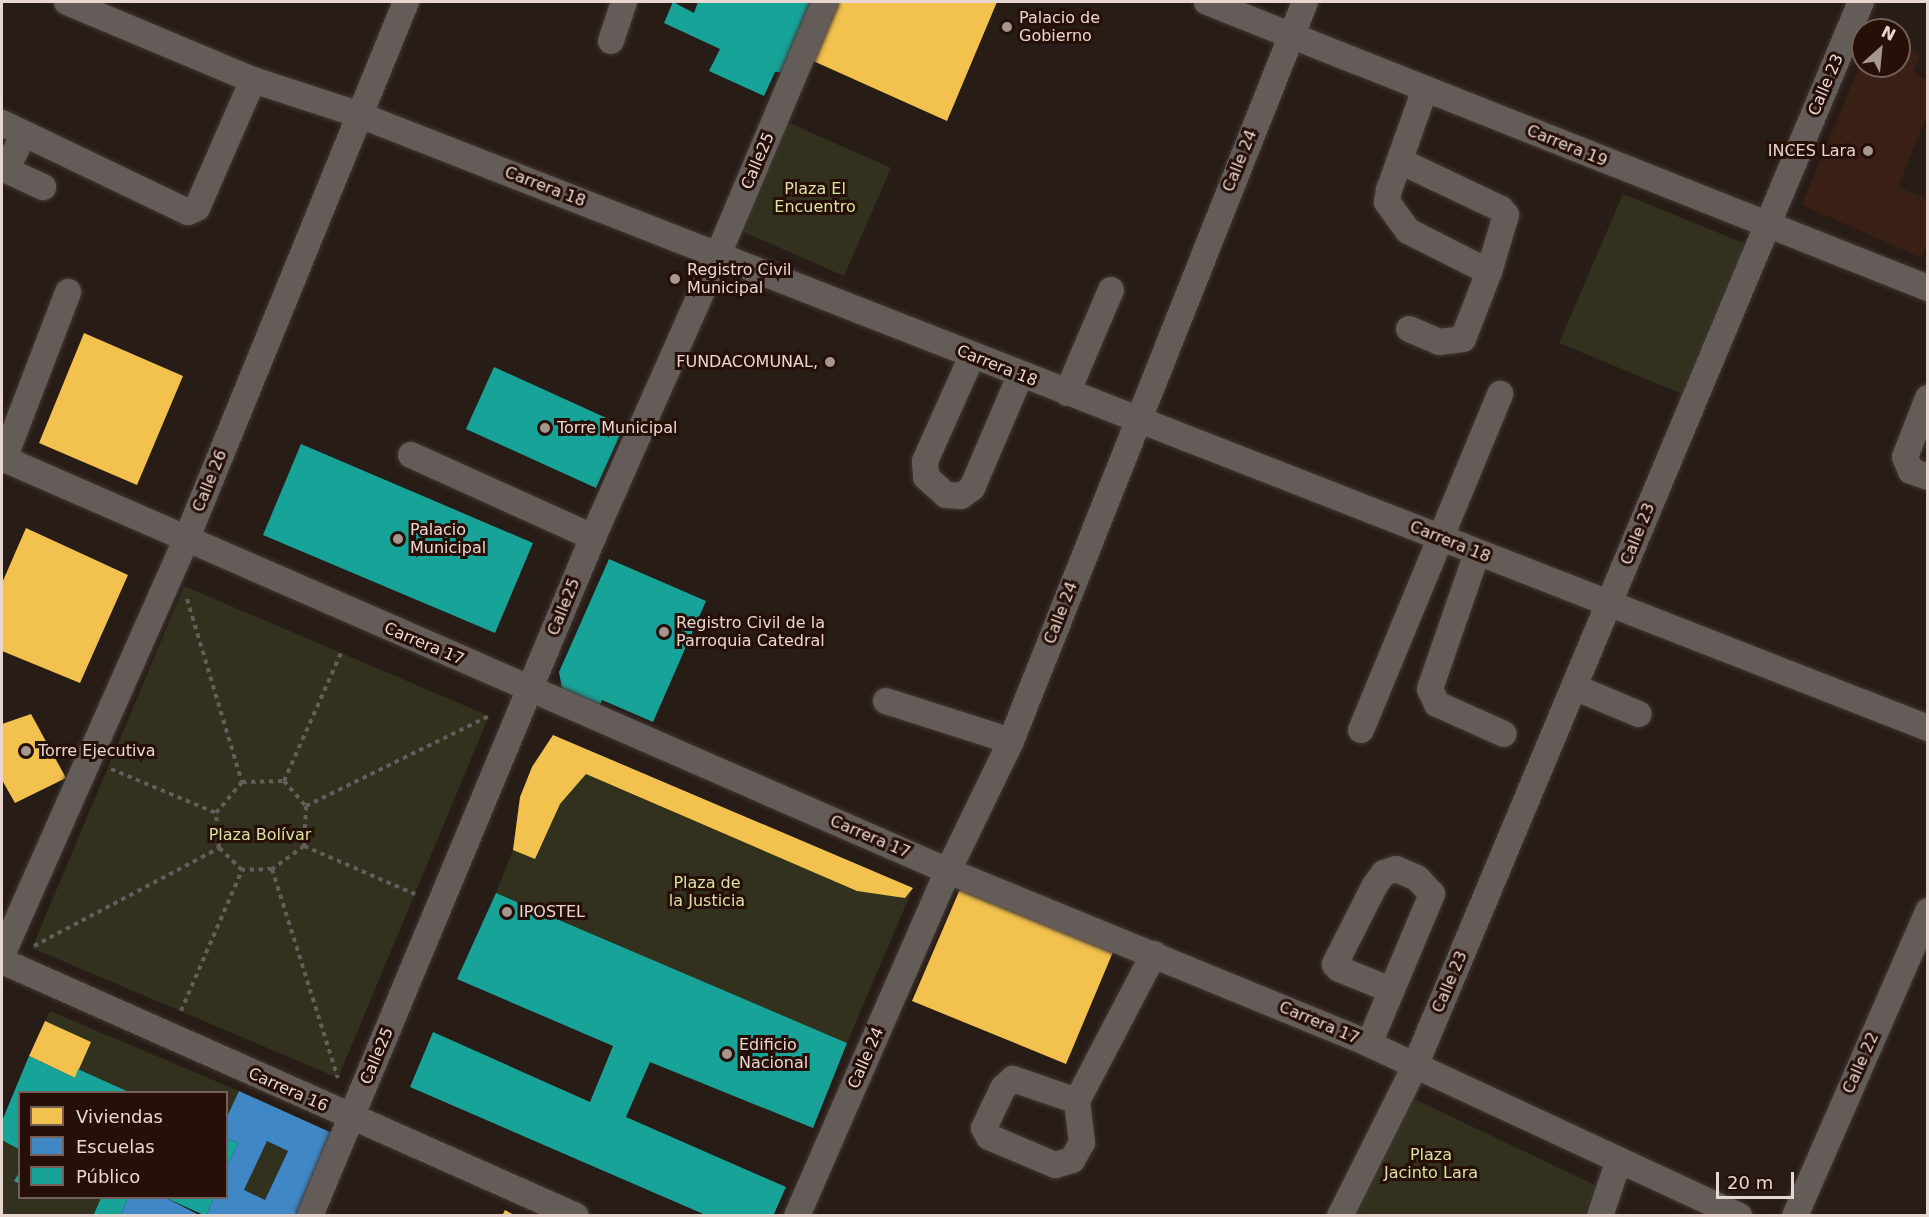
<!DOCTYPE html>
<html>
<head>
<meta charset="utf-8">
<style>
  body { margin:0 }
  #map { position:relative; width:1929px; height:1217px; overflow:hidden; background:#281c17; font-family:"DejaVu Sans",sans-serif }
  div>[style] { position:absolute }
  .built>* { inset:0; background:#3a1f14 }
  .green>* { inset:0; background:#31311d }
  .homes>* { inset:0; background:#f2c14e }
  .schools>* { inset:0; background:#3f88c5 }
  .public>* { inset:0; background:#17a398 }
  .path>* { height:4px; margin-top:-2px; transform-origin:0; background:repeating-linear-gradient(90deg,#655d5b 0 4.5px,transparent 0 9px) }
  .roads { filter:drop-shadow(0 0 2px #413733) drop-shadow(0 0 2px #413733) }
  .minor>* { height:26px; margin:-13px; padding:0 13px; transform-origin:13px; border-radius:13px; background:#645c59 }
  .dots>* { width:16px; height:16px; translate:-50% -50%; box-sizing:border-box; border:3px solid #260f07; border-radius:50% }
  span { translate:-50% -50%; white-space:nowrap; text-align:center; line-height:1.15; -webkit-text-stroke:6px #260f07; paint-order:stroke }
  .poi-label { font-size:16px; color:#e8d7d1 }
  .left { translate:0 -50%; text-align:left }
  .right { translate:-100% -50%; text-align:right }
  .street-label { font-size:16px; color:#e8d7d1 }
  .park-label { font-size:16px; color:#d9e2a0 }
  .frame { position:absolute; inset:0; border:3px solid #e8d7d1; pointer-events:none }
  .legend { position:absolute; left:18px; top:1091px; width:210px; height:108px; box-sizing:border-box; background:#260f07; border:2px solid #745f58; margin:0; padding:8px 10px; list-style:none; font-size:18px; color:#e8d7d1 }
  .legend li { display:flex; align-items:center; gap:12px; height:30px }
  .legend b { width:30px; border:2px solid #745f58 }
  .north { position:absolute; left:1851px; top:18px; width:60px; height:60px; box-sizing:border-box; background:#260f07; border:2px solid #745f58; border-radius:50%; rotate:27deg; font-size:16px; font-weight:700; line-height:24px; text-align:center; color:#e8d7d1 }
  .north::after { content:''; display:block; margin:auto; width:21px; height:27px; background:#a59690; clip-path:polygon(50% 0,100% 100%,50% 72%,0 100%) }
  .scale { position:absolute; left:1716px; top:1172px; width:78px; height:27px; box-sizing:border-box; border:3px solid #e8d7d1; border-top:0; padding-left:8px; font-size:18px; line-height:21px; white-space:nowrap; color:#e8d7d1; -webkit-text-stroke:4px #260f07; paint-order:stroke }
</style>
</head>
<body>
<div id="map">
  <div class="built">
    <i style="clip-path:polygon(1899px 45px,1920px 55px,1913px 73px,1927px 80px,1927px 115px,1898px 187px,1927px 199px,1927px 245px,1922px 258px,1802px 205px,1863px 58px,1863px 66px,1899px 66px)"></i>
  </div>
  <div class="green">
    <i style="clip-path:polygon(787px 122px,891px 168px,844px 276px,739px 230px)"></i>
    <i style="clip-path:polygon(1623px 194px,1751px 246px,1687px 396px,1559px 343px)"></i>
    <i style="clip-path:polygon(184px 586px,489px 716px,338px 1078px,32px 948px)"></i>
    <i style="clip-path:polygon(553px 735px,913px 888px,847px 1043px,496px 893px,513px 850px,520px 797px,532px 767px)"></i>
    <i style="clip-path:polygon(50px 1011px,239px 1091px,227px 1119px,226px 1092px,129px 1092px,79px 1069px,45px 1021px)"></i>
    <i style="clip-path:polygon(1408px 1096px,1597px 1186px,1584px 1215px,1349px 1216px)"></i>
    <i style="clip-path:polygon(2px 1140px,19px 1150px,19px 1171px,14px 1181px,19px 1184px,20px 1198px,101px 1198px,93px 1215px,2px 1215px)"></i>
    <i style="clip-path:polygon(267px 1141px,288px 1151px,265px 1200px,244px 1190px)"></i>
  </div>
  <div class="homes">
    <i style="clip-path:polygon(836px 2px,997px 2px,947px 121px,811px 60px)"></i>
    <i style="clip-path:polygon(84px 333px,183px 376px,137px 485px,39px 443px)"></i>
    <i style="clip-path:polygon(26px 528px,128px 575px,80px 683px,2px 651px,2px 583px)"></i>
    <i style="clip-path:polygon(31px 714px,66px 778px,15px 803px,2px 780px,2px 724px)"></i>
    <i style="clip-path:polygon(553px 735px,913px 888px,905px 898px,857px 891px,586px 774px,560px 804px,535px 859px,513px 850px,520px 797px,532px 767px)"></i>
    <i style="clip-path:polygon(960px 889px,1113px 952px,1066px 1064px,912px 1001px)"></i>
    <i style="clip-path:polygon(45px 1021px,91px 1042px,75px 1078px,29px 1056px)"></i>
    <i style="clip-path:polygon(505px 1210px,516px 1216px,502px 1216px)"></i>
  </div>
  <div class="schools">
    <i style="clip-path:polygon(evenodd,239px 1091px,332px 1133px,297px 1216px,206px 1216px,214px 1198px,226px 1198px,226px 1169px,238px 1143px,226px 1138px,226px 1119px,239px 1091px,267px 1141px,288px 1151px,265px 1200px,244px 1190px,267px 1141px)"></i>
    <i style="clip-path:polygon(128px 1198px,166px 1198px,201px 1216px,120px 1216px)"></i>
  </div>
  <div class="public">
    <i style="clip-path:polygon(673px 2px,694px 13px,698px 2px,814px 2px,783px 72px,775px 72px,764px 96px,709px 71px,720px 49px,664px 23px)"></i>
    <i style="clip-path:polygon(494px 367px,624px 426px,596px 488px,466px 429px)"></i>
    <i style="clip-path:polygon(301px 444px,533px 543px,495px 633px,263px 535px)"></i>
    <i style="clip-path:polygon(609px 559px,706px 601px,653px 722px,602px 700px,596px 713px,564px 699px,559px 672px)"></i>
    <i style="clip-path:polygon(496px 893px,847px 1043px,813px 1128px,650px 1062px,626px 1117px,786px 1187px,773px 1216px,708px 1216px,410px 1087px,433px 1032px,590px 1102px,613px 1046px,457px 979px)"></i>
    <i style="clip-path:polygon(29px 1056px,75px 1078px,78px 1069px,129px 1092px,20px 1092px,20px 1150px,2px 1140px,2px 1121px)"></i>
    <i style="clip-path:polygon(226px 1138px,238px 1143px,226px 1169px)"></i>
    <i style="clip-path:polygon(20px 1171px,20px 1184px,14px 1181px)"></i>
    <i style="clip-path:polygon(101px 1198px,128px 1198px,120px 1216px,93px 1216px)"></i>
    <i style="clip-path:polygon(166px 1198px,214px 1198px,206px 1216px)"></i>
  </div>
  <div class="path">
    <i style="left:187px;top:599px;width:191px;rotate:73.3deg"></i>
    <i style="left:111px;top:769px;width:114px;rotate:22.7deg"></i>
    <i style="left:284px;top:781px;width:33px;rotate:49deg"></i>
    <i style="left:306px;top:806px;width:40px;rotate:92.9deg"></i>
    <i style="left:304px;top:846px;width:39px;rotate:144deg"></i>
    <i style="left:272px;top:869px;width:30px;rotate:178deg"></i>
    <i style="left:242px;top:870px;width:32px;rotate:-136deg"></i>
    <i style="left:219px;top:848px;width:35px;rotate:-95deg"></i>
    <i style="left:216px;top:813px;width:40px;rotate:-50deg"></i>
    <i style="left:242px;top:782px;width:42px;rotate:-1.4deg"></i>
    <i style="left:284px;top:781px;width:140px;rotate:-66deg"></i>
    <i style="left:306px;top:806px;width:204px;rotate:-26.2deg"></i>
    <i style="left:304px;top:846px;width:121px;rotate:23.4deg"></i>
    <i style="left:272px;top:869px;width:219px;rotate:72.5deg"></i>
    <i style="left:34px;top:946px;width:209px;rotate:-27.9deg"></i>
    <i style="left:181px;top:1011px;width:154px;rotate:-66.6deg"></i>
  </div>
  <div class="roads">
    <div class="minor">
      <i style="left:67px;top:2px;width:202px;rotate:22.8deg"></i>
      <i style="left:253px;top:80px;width:109px;rotate:18.1deg"></i>
      <i style="left:357px;top:114px;width:1687px;rotate:21.35deg"></i>
      <i style="left:1207px;top:2px;width:776px;rotate:21.64deg"></i>
      <i style="left:611px;top:41px;width:41px;rotate:-71.6deg"></i>
      <i style="left:2px;top:123px;width:206px;rotate:25.6deg"></i>
      <i style="left:188px;top:212px;width:10px;rotate:-24deg"></i>
      <i style="left:197px;top:208px;width:140px;rotate:-66.4deg"></i>
      <i style="left:24px;top:134px;width:40px;rotate:116.6deg"></i>
      <i style="left:6px;top:170px;width:41px;rotate:24.7deg"></i>
      <i style="left:1400px;top:161px;width:112px;rotate:25.4deg"></i>
      <i style="left:1501px;top:209px;width:8px;rotate:50deg"></i>
      <i style="left:1506px;top:215px;width:59px;rotate:106.6deg"></i>
      <i style="left:1489px;top:272px;width:91px;rotate:-153.2deg"></i>
      <i style="left:1408px;top:231px;width:36px;rotate:-126deg"></i>
      <i style="left:1387px;top:202px;width:12px;rotate:-81deg"></i>
      <i style="left:1389px;top:190px;width:107px;rotate:-70.4deg"></i>
      <i style="left:1409px;top:329px;width:33px;rotate:23deg"></i>
      <i style="left:1439px;top:342px;width:24px;rotate:-7deg"></i>
      <i style="left:1463px;top:339px;width:72px;rotate:-68.8deg"></i>
      <i style="left:972px;top:356px;width:115px;rotate:114.1deg"></i>
      <i style="left:925px;top:461px;width:16px;rotate:86deg"></i>
      <i style="left:926px;top:477px;width:27px;rotate:42deg"></i>
      <i style="left:946px;top:495px;width:15px;rotate:4deg"></i>
      <i style="left:961px;top:496px;width:14px;rotate:-36deg"></i>
      <i style="left:972px;top:488px;width:122px;rotate:-66.8deg"></i>
      <i style="left:1067px;top:393px;width:112px;rotate:-66.9deg"></i>
      <i style="left:1928px;top:398px;width:63px;rotate:111.3deg"></i>
      <i style="left:1905px;top:457px;width:15px;rotate:67deg"></i>
      <i style="left:1911px;top:471px;width:18px;rotate:19deg"></i>
      <i style="left:411px;top:455px;width:200px;rotate:24.3deg"></i>
      <i style="left:2px;top:458px;width:1032px;rotate:23.58deg"></i>
      <i style="left:948px;top:871px;width:455px;rotate:22.3deg"></i>
      <i style="left:1369px;top:1044px;width:408px;rotate:24.9deg"></i>
      <i style="left:4px;top:459px;width:179px;rotate:-69deg"></i>
      <i style="left:1477px;top:553px;width:144px;rotate:109.1deg"></i>
      <i style="left:1430px;top:689px;width:17px;rotate:65deg"></i>
      <i style="left:1437px;top:704px;width:73px;rotate:24.1deg"></i>
      <i style="left:1574px;top:687px;width:70px;rotate:22.6deg"></i>
      <i style="left:886px;top:701px;width:131px;rotate:17.7deg"></i>
      <i style="left:1361px;top:730px;width:364px;rotate:-67.5deg"></i>
      <i style="left:2px;top:955px;width:454px;rotate:-66.1deg"></i>
      <i style="left:186px;top:540px;width:581px;rotate:-67.76deg"></i>
      <i style="left:2px;top:961px;width:628px;rotate:23.95deg"></i>
      <i style="left:1369px;top:1044px;width:163px;rotate:-67.2deg"></i>
      <i style="left:1432px;top:894px;width:22px;rotate:-133deg"></i>
      <i style="left:1417px;top:878px;width:23px;rotate:-157deg"></i>
      <i style="left:1396px;top:869px;width:13px;rotate:162deg"></i>
      <i style="left:1384px;top:873px;width:15px;rotate:127deg"></i>
      <i style="left:1375px;top:885px;width:89px;rotate:116.9deg"></i>
      <i style="left:1335px;top:964px;width:6px;rotate:51deg"></i>
      <i style="left:1339px;top:969px;width:56px;rotate:22deg"></i>
      <i style="left:1077px;top:1101px;width:68px;rotate:-161deg"></i>
      <i style="left:1013px;top:1079px;width:13px;rotate:138deg"></i>
      <i style="left:1003px;top:1088px;width:44px;rotate:115.4deg"></i>
      <i style="left:984px;top:1128px;width:10px;rotate:61deg"></i>
      <i style="left:989px;top:1137px;width:72px;rotate:23deg"></i>
      <i style="left:1055px;top:1165px;width:18px;rotate:-16deg"></i>
      <i style="left:1072px;top:1160px;width:20px;rotate:-60deg"></i>
      <i style="left:1082px;top:1143px;width:42px;rotate:-96.8deg"></i>
      <i style="left:1077px;top:1101px;width:166px;rotate:-62.4deg"></i>
      <i style="left:310px;top:1216px;width:736px;rotate:-67.37deg"></i>
      <i style="left:593px;top:537px;width:308px;rotate:-66.1deg"></i>
      <i style="left:718px;top:255px;width:275px;rotate:-67.1deg"></i>
      <i style="left:797px;top:1216px;width:377px;rotate:-66.4deg"></i>
      <i style="left:948px;top:871px;width:144px;rotate:-64.1deg"></i>
      <i style="left:1011px;top:741px;width:795px;rotate:-68.31deg"></i>
      <i style="left:1340px;top:1216px;width:168px;rotate:-63.4deg"></i>
      <i style="left:1415px;top:1066px;width:1154px;rotate:-67.26deg"></i>
      <i style="left:1600px;top:1216px;width:59px;rotate:-71.3deg"></i>
      <i style="left:1795px;top:1216px;width:333px;rotate:-66.4deg"></i>
    </div>
  </div>
  <div class="dots">
    <i style="left:1007px;top:27px;background:#a59690"></i>
    <i style="left:1868px;top:151px;background:#a59690"></i>
    <i style="left:675px;top:279px;background:#a59690"></i>
    <i style="left:830px;top:362px;background:#a59690"></i>
    <i style="left:545px;top:428px;background:#a59690"></i>
    <i style="left:398px;top:539px;background:#a59690"></i>
    <i style="left:664px;top:632px;background:#a59690"></i>
    <i style="left:26px;top:751px;background:#a59690"></i>
    <i style="left:507px;top:912px;background:#a59690"></i>
    <i style="left:727px;top:1054px;background:#a59690"></i>
  </div>
  <div class="poi-label">
    <span class="left" style="left:1019px;top:27px">Palacio de<br>Gobierno</span>
    <span class="right" style="left:1856px;top:151px">INCES Lara</span>
    <span class="left" style="left:687px;top:279px">Registro Civil<br>Municipal</span>
    <span class="right" style="left:818px;top:362px">FUNDACOMUNAL,</span>
    <span class="left" style="left:557px;top:428px">Torre Municipal</span>
    <span class="left" style="left:410px;top:539px">Palacio<br>Municipal</span>
    <span class="left" style="left:676px;top:632px">Registro Civil de la<br>Parroquia Catedral</span>
    <span class="left" style="left:38px;top:751px">Torre Ejecutiva</span>
    <span class="left" style="left:519px;top:912px">IPOSTEL</span>
    <span class="left" style="left:739px;top:1054px">Edificio<br>Nacional</span>
  </div>
  <div class="street-label">
    <span style="left:1826px;top:85px;rotate:-67deg">Calle 23</span>
    <span style="left:1567px;top:146px;rotate:22deg">Carrera 19</span>
    <span style="left:758px;top:161px;rotate:-67deg">Calle25</span>
    <span style="left:1240px;top:161px;rotate:-68deg">Calle 24</span>
    <span style="left:545px;top:187px;rotate:21deg">Carrera 18</span>
    <span style="left:997px;top:366px;rotate:22deg">Carrera 18</span>
    <span style="left:210px;top:481px;rotate:-68deg">Calle 26</span>
    <span style="left:1638px;top:534px;rotate:-68deg">Calle 23</span>
    <span style="left:1450px;top:542px;rotate:22deg">Carrera 18</span>
    <span style="left:564px;top:607px;rotate:-68deg">Calle25</span>
    <span style="left:1061px;top:613px;rotate:-69deg">Calle 24</span>
    <span style="left:424px;top:644px;rotate:23deg">Carrera 17</span>
    <span style="left:870px;top:837px;rotate:23deg">Carrera 17</span>
    <span style="left:1450px;top:982px;rotate:-67deg">Calle 23</span>
    <span style="left:1319px;top:1023px;rotate:23deg">Carrera 17</span>
    <span style="left:377px;top:1056px;rotate:-67deg">Calle25</span>
    <span style="left:866px;top:1058px;rotate:-66deg">Calle 24</span>
    <span style="left:1861px;top:1063px;rotate:-66deg">Calle 22</span>
    <span style="left:288px;top:1090px;rotate:24deg">Carrera 16</span>
  </div>
  <div class="park-label">
    <span style="left:815px;top:198px">Plaza El<br>Encuentro</span>
    <span style="left:260px;top:835px">Plaza Bolívar</span>
    <span style="left:707px;top:892px">Plaza de<br>la Justicia</span>
    <span style="left:1431px;top:1164px">Plaza<br>Jacinto Lara</span>
  </div>
  <div class="frame"></div>
  <ul class="legend">
  <li><b style="height:16px;background:#f2c14e"></b>Viviendas</li>
  <li><b style="height:16px;background:#3f88c5"></b>Escuelas</li>
  <li><b style="height:16px;background:#17a398"></b>Público</li>
  </ul>
  <div class="north">N</div>
  <div class="scale">20 m</div>
</div>
</body>
</html>
